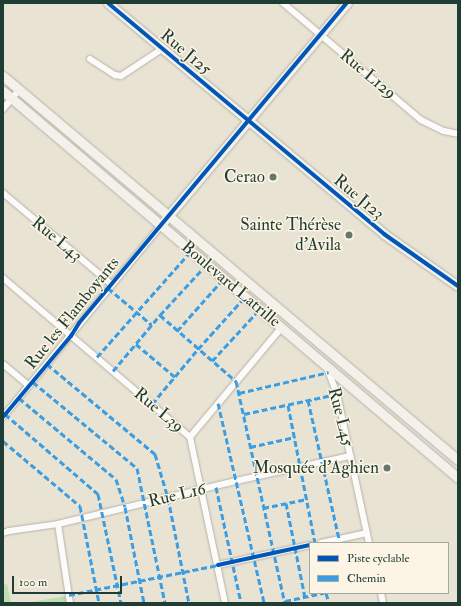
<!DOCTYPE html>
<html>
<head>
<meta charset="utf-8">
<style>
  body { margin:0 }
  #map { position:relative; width:461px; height:606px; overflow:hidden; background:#e9e3d4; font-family:"IM FELL Double Pica",serif }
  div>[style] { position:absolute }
  .green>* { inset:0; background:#bbdfb1 }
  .roads { filter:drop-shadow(0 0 1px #b4b3a9) drop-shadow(0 0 1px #b4b3a9) }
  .street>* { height:6px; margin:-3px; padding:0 3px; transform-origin:3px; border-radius:3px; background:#fcfbf9 }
  .secondary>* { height:9px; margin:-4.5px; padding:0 4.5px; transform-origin:4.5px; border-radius:4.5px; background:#f3f1ea }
  .quiet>* { height:3px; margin-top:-1.5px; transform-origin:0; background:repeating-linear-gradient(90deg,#3c9ee2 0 6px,transparent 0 9px) }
  .cycleway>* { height:4px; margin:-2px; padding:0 2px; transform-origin:2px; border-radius:2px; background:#0057b8 }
  .dots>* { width:11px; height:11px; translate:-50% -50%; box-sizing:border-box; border:2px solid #fcf5e5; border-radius:50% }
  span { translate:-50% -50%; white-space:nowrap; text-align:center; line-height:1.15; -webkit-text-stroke:3px #fcf5e5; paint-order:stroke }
  .street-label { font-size:17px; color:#1f3d34 }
  .poi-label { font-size:17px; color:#1f3d34 }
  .right { translate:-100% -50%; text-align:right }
  .frame { position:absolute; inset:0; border:4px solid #1f3d34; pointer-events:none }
  .legend { position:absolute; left:309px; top:542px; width:140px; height:52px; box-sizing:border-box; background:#fcf5e5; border:1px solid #a4ab9e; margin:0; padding:5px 7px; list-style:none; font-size:12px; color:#1f3d34 }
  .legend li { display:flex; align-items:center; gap:8px; height:20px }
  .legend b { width:20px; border:1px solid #a4ab9e }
  .scale { position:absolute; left:12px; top:576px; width:110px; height:18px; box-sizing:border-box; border:2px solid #1f3d34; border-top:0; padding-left:5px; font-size:12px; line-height:14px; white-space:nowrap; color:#1f3d34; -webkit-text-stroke:3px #fcf5e5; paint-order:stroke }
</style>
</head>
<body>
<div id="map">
  <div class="green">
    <i style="clip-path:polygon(7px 584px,11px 603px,3px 603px,3px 585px)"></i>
    <i style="clip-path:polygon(66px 596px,67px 603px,26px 603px)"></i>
  </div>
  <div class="roads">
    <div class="street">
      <i style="left:283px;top:3px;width:181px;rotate:40.3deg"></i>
      <i style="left:421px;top:120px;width:25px;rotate:26deg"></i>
      <i style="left:444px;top:131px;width:14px;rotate:12deg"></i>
      <i style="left:90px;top:59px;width:30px;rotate:33deg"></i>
      <i style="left:115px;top:75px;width:6px;rotate:9deg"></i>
      <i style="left:121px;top:76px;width:49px;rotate:-33.4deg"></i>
      <i style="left:3px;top:109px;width:25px;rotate:-50deg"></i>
      <i style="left:3px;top:193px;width:141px;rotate:40.1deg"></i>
      <i style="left:3px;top:278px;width:245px;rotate:40.4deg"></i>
      <i style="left:190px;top:437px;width:170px;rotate:78.1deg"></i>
      <i style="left:3px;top:364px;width:34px;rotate:40deg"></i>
      <i style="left:327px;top:368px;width:28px;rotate:69deg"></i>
      <i style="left:337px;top:394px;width:152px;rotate:77.9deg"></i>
      <i style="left:3px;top:417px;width:249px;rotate:-50.5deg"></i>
      <i style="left:190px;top:437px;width:143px;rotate:-50.1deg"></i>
      <i style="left:58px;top:524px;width:80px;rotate:81.4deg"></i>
      <i style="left:3px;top:533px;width:6px;rotate:-18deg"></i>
      <i style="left:9px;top:531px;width:49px;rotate:-8.1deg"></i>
      <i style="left:58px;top:524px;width:183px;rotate:-13.6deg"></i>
      <i style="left:236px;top:481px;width:117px;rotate:-12.4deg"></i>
      <i style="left:321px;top:543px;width:47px;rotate:-12.3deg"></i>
      <i style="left:218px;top:565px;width:94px;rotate:-12.3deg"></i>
      <i style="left:381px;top:593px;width:10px;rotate:79deg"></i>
    </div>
    <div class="secondary">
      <i style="left:108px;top:3px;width:360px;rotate:39.9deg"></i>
      <i style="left:384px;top:234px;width:90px;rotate:35.1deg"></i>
      <i style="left:3px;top:76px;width:595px;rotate:40.16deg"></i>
      <i style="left:3px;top:91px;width:597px;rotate:40.38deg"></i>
      <i style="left:164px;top:221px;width:285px;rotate:-50deg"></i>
    </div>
  </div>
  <div class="quiet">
    <i style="left:108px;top:288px;width:57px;rotate:40.1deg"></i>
    <i style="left:160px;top:315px;width:101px;rotate:41deg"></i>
    <i style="left:236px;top:381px;width:227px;rotate:77.6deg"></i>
    <i style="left:177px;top:331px;width:71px;rotate:-48.4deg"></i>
    <i style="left:136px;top:344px;width:51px;rotate:40.2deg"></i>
    <i style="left:97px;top:357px;width:142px;rotate:-48.4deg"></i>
    <i style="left:212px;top:361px;width:71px;rotate:-47.3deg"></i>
    <i style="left:47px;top:364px;width:141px;rotate:39.8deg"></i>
    <i style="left:155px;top:454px;width:46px;rotate:73.5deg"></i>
    <i style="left:168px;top:498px;width:107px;rotate:78.7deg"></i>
    <i style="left:113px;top:371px;width:73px;rotate:-50deg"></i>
    <i style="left:160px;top:315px;width:69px;rotate:-47.3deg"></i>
    <i style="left:33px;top:382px;width:135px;rotate:39.6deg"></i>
    <i style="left:137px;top:468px;width:138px;rotate:78.3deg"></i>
    <i style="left:239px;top:393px;width:92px;rotate:-13.1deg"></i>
    <i style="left:19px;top:398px;width:126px;rotate:39.9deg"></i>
    <i style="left:116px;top:479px;width:29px;rotate:72deg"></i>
    <i style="left:125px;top:507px;width:98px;rotate:78.8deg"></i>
    <i style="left:308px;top:400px;width:142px;rotate:77.4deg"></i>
    <i style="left:218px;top:403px;width:205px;rotate:77deg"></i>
    <i style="left:152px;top:404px;width:72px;rotate:-50.1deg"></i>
    <i style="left:198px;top:349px;width:70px;rotate:-47.9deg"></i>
    <i style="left:288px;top:405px;width:141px;rotate:78.9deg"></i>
    <i style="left:5px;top:414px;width:123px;rotate:40.7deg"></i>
    <i style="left:98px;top:494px;width:111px;rotate:78.1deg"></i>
    <i style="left:244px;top:414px;width:95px;rotate:-12.1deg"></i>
    <i style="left:3px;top:441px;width:101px;rotate:40.2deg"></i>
    <i style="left:80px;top:506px;width:99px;rotate:78.9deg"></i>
    <i style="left:250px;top:447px;width:46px;rotate:-12.5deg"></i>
    <i style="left:216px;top:487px;width:119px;rotate:77.8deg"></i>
    <i style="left:286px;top:503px;width:96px;rotate:78.6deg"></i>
    <i style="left:263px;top:508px;width:45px;rotate:-11.6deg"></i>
    <i style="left:326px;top:593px;width:10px;rotate:73deg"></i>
    <i style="left:69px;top:595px;width:152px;rotate:-11.4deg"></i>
    <i style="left:285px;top:601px;width:40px;rotate:-12deg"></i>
  </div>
  <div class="cycleway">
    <i style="left:108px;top:3px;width:360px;rotate:39.9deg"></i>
    <i style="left:384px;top:234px;width:90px;rotate:35.1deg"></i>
    <i style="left:3px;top:417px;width:106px;rotate:-50deg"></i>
    <i style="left:71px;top:336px;width:15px;rotate:-58deg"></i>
    <i style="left:79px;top:323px;width:417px;rotate:-50.1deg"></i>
    <i style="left:218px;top:565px;width:94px;rotate:-12.3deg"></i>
  </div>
  <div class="dots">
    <i style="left:273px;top:177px;background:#66776c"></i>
    <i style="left:349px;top:235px;background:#66776c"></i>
    <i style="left:387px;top:468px;background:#66776c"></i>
  </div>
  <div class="street-label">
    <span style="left:186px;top:52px;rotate:40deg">Rue J125</span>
    <span style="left:368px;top:74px;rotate:40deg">Rue L129</span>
    <span style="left:359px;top:197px;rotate:40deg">Rue J123</span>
    <span style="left:57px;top:239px;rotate:40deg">Rue L43</span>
    <span style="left:231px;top:284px;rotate:40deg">Boulevard Latrille</span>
    <span style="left:72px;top:313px;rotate:-51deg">Rue les Flamboyants</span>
    <span style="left:159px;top:410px;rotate:40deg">Rue L39</span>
    <span style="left:341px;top:417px;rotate:76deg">Rue L45</span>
    <span style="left:177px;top:495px;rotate:-13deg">Rue L16</span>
  </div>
  <div class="poi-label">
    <span class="right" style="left:265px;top:177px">Cerao</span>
    <span class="right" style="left:341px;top:235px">Sainte Thérèse<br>d’Avila</span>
    <span class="right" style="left:379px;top:468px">Mosquée d'Aghien</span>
  </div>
  <div class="frame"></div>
  <ul class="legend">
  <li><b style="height:5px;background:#0057b8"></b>Piste cyclable</li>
  <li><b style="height:5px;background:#3c9ee2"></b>Chemin</li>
  </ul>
  <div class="scale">100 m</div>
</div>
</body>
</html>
